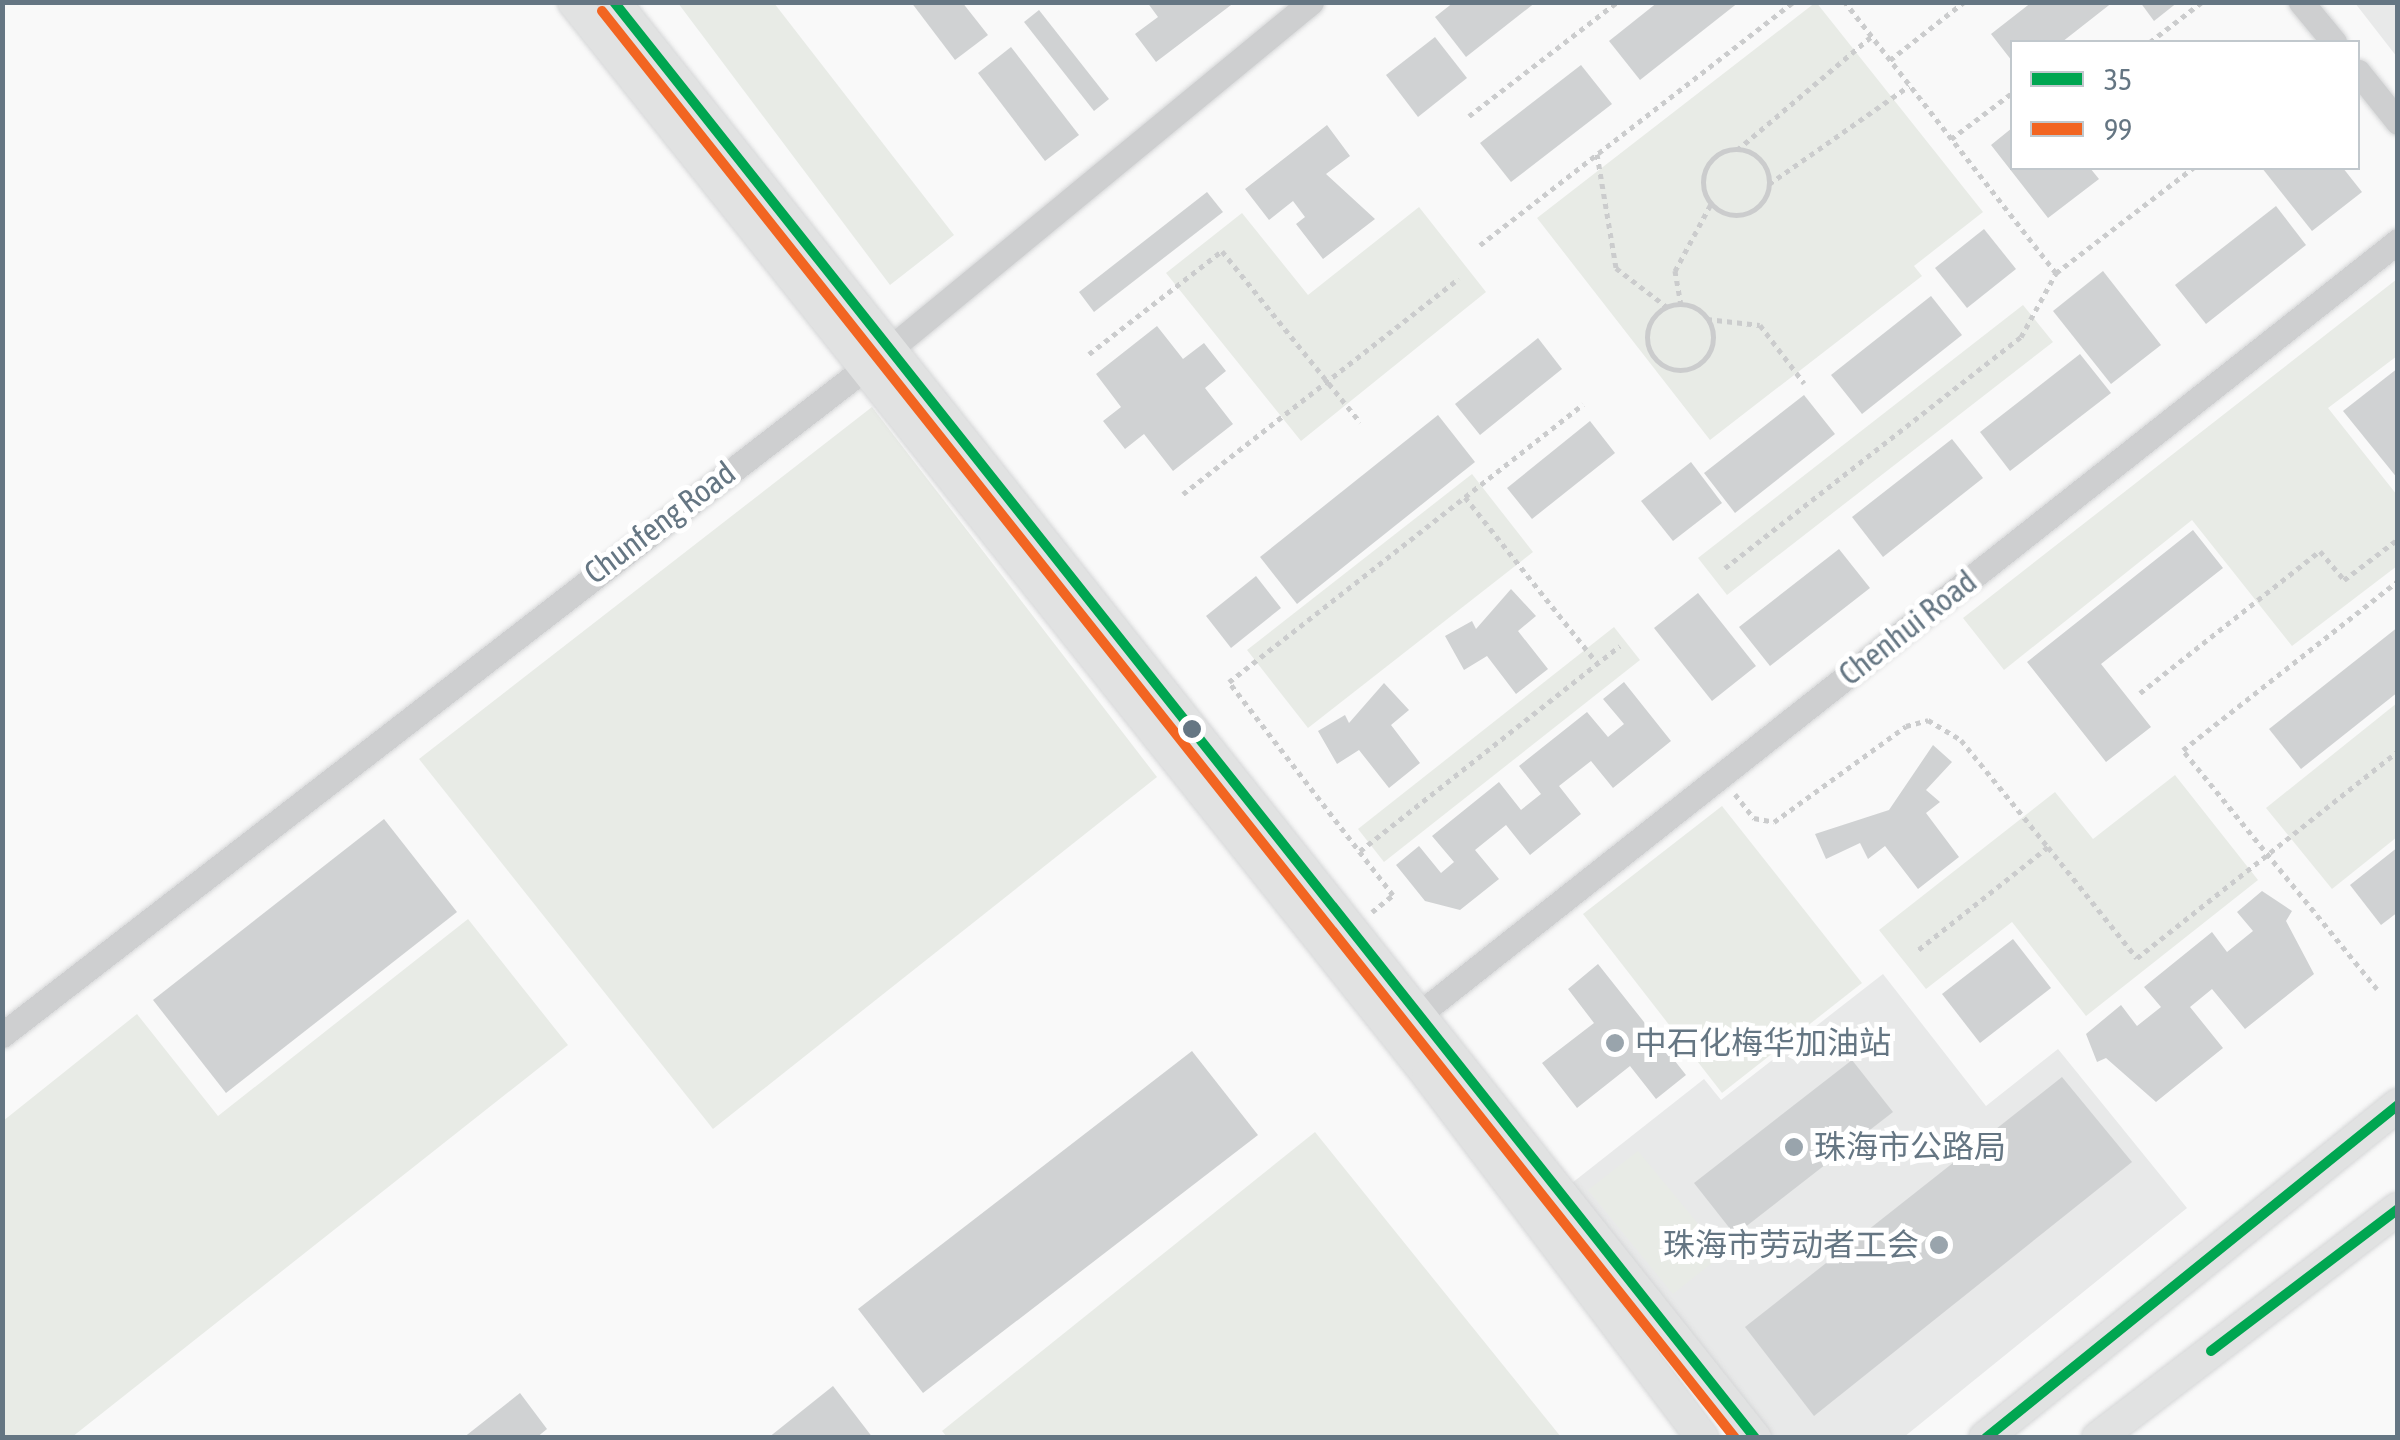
<!DOCTYPE html>
<html>
<head>
<meta charset="utf-8">
<style>
  body { margin:0 }
  #map { position:relative; width:2400px; height:1440px; overflow:hidden; background:#f9f9f9; font-family:"Asap Condensed","Noto Sans SC",sans-serif }
  div>[style] { position:absolute }
  .built>* { inset:0; background:#e8e9e9 }
  .green>* { inset:0; background:#e8ebe6 }
  .building>* { inset:0; background:#d0d2d3 }
  .path>* { height:5px; margin-top:-2.5px; transform-origin:0; background:repeating-linear-gradient(90deg,#cbcccd 0 5px,transparent 0 10px) }
  .path>.ring { margin:-2.5px; padding:0; box-sizing:content-box; background:none; border:5px solid #cbcccd; border-radius:50% }
  .roads { filter:drop-shadow(0 0 2px #d5d6d7) drop-shadow(0 0 2px #d5d6d7) }
  .minor>* { height:25px; margin:-12.5px; padding:0 12.5px; transform-origin:12.5px; border-radius:12.5px; background:#cecfd0 }
  .major>* { height:32px; margin:-16px; padding:0 16px; transform-origin:16px; border-radius:16px; background:#e1e2e2 }
  .bus-1>* { height:10px; margin:-5px; padding:0 5px; transform-origin:5px; border-radius:5px; background:#00a651 }
  .bus-2>* { height:10px; margin:-5px; padding:0 5px; transform-origin:5px; border-radius:5px; background:#f26522 }
  .dots>* { width:28px; height:28px; translate:-50% -50%; box-sizing:border-box; border:5px solid #fff; border-radius:50% }
  span { translate:-50% -50%; white-space:nowrap; text-align:center; line-height:1.15; -webkit-text-stroke:10px #fff; paint-order:stroke }
  .street-label { font-size:32px; color:#657683 }
  .poi-label { font-size:32px; color:#657683 }
  .left { translate:0 -50%; text-align:left }
  .right { translate:-100% -50%; text-align:right }
  .frame { position:absolute; inset:0; border:5px solid #657683; pointer-events:none }
  .legend { position:absolute; left:2010px; top:40px; width:350px; height:130px; box-sizing:border-box; background:#fff; border:2px solid #c1c8cd; margin:0; padding:12px 18px; list-style:none; font-size:30px; color:#657683 }
  .legend li { display:flex; align-items:center; gap:20px; height:50px }
  .legend b { width:50px; border:2px solid #c1c8cd }
</style>
</head>
<body>
<div id="map">
  <div class="built">
    <i style="clip-path:polygon(2355px 3px,2397px 3px,2397px 57px)"></i>
    <i style="clip-path:polygon(1883px 974px,1986px 1106px,2058px 1049px,2187px 1208px,1904px 1437px,1774px 1438px,1572px 1183px,1704px 1079px,1721px 1100px)"></i>
  </div>
  <div class="green">
    <i style="clip-path:polygon(1816px 2px,1983px 212px,1914px 266px,1922px 276px,1710px 440px,1537px 218px)"></i>
    <i style="clip-path:polygon(678px 3px,774px 3px,954px 235px,890px 285px)"></i>
    <i style="clip-path:polygon(1419px 207px,1486px 292px,1301px 441px,1166px 273px,1242px 213px,1308px 295px)"></i>
    <i style="clip-path:polygon(2397px 279px,2397px 356px,2328px 408px,2397px 495px,2397px 566px,2292px 646px,2192px 520px,2004px 670px,1963px 618px)"></i>
    <i style="clip-path:polygon(2023px 305px,2053px 342px,1727px 595px,1698px 558px)"></i>
    <i style="clip-path:polygon(872px 407px,1157px 777px,713px 1129px,419px 759px)"></i>
    <i style="clip-path:polygon(1472px 474px,1533px 552px,1308px 728px,1247px 650px)"></i>
    <i style="clip-path:polygon(1614px 627px,1640px 660px,1384px 862px,1358px 829px)"></i>
    <i style="clip-path:polygon(2397px 703px,2397px 837px,2332px 889px,2266px 808px)"></i>
    <i style="clip-path:polygon(2175px 775px,2258px 880px,2086px 1016px,2012px 922px,1926px 989px,1879px 930px,2055px 792px,2093px 839px)"></i>
    <i style="clip-path:polygon(1722px 806px,1862px 983px,1722px 1093px,1583px 914px)"></i>
    <i style="clip-path:polygon(468px 919px,568px 1045px,72px 1437px,3px 1437px,3px 1121px,137px 1014px,218px 1116px)"></i>
    <i style="clip-path:polygon(1315px 1132px,1561px 1437px,947px 1437px,942px 1431px)"></i>
    <i style="clip-path:polygon(1638px 1151px,1723px 1254px,1673px 1294px,1588px 1190px)"></i>
  </div>
  <div class="building">
    <i style="clip-path:polygon(911px 2px,962px 2px,988px 35px,955px 60px)"></i>
    <i style="clip-path:polygon(1147px 2px,1235px 2px,1156px 62px,1135px 34px,1158px 17px)"></i>
    <i style="clip-path:polygon(1454px 2px,1536px 2px,1466px 57px,1435px 17px)"></i>
    <i style="clip-path:polygon(1658px 2px,1739px 2px,1640px 80px,1609px 41px)"></i>
    <i style="clip-path:polygon(2032px 2px,2113px 2px,2062px 42px,2012px 42px,2012px 61px,1991px 34px)"></i>
    <i style="clip-path:polygon(2140px 2px,2178px 2px,2154px 21px)"></i>
    <i style="clip-path:polygon(1039px 10px,1109px 99px,1094px 111px,1024px 22px)"></i>
    <i style="clip-path:polygon(1435px 37px,1467px 78px,1418px 117px,1386px 75px)"></i>
    <i style="clip-path:polygon(1011px 47px,1079px 135px,1045px 161px,978px 73px)"></i>
    <i style="clip-path:polygon(1581px 65px,1612px 104px,1511px 182px,1480px 143px)"></i>
    <i style="clip-path:polygon(1327px 125px,1350px 156px,1326px 174px,1375px 219px,1323px 259px,1296px 224px,1305px 217px,1293px 201px,1269px 220px,1245px 189px)"></i>
    <i style="clip-path:polygon(2012px 128px,2012px 168px,2090px 168px,2099px 179px,2048px 218px,1991px 145px)"></i>
    <i style="clip-path:polygon(2262px 168px,2343px 168px,2362px 192px,2312px 231px)"></i>
    <i style="clip-path:polygon(1207px 192px,1223px 212px,1094px 312px,1079px 292px)"></i>
    <i style="clip-path:polygon(2276px 206px,2306px 245px,2206px 324px,2175px 285px)"></i>
    <i style="clip-path:polygon(1984px 229px,2016px 269px,1967px 308px,1935px 268px)"></i>
    <i style="clip-path:polygon(2103px 271px,2161px 345px,2111px 384px,2053px 311px)"></i>
    <i style="clip-path:polygon(1931px 296px,1962px 335px,1862px 414px,1831px 375px)"></i>
    <i style="clip-path:polygon(1157px 326px,1183px 359px,1204px 343px,1226px 371px,1205px 388px,1233px 424px,1173px 471px,1144px 434px,1125px 449px,1103px 421px,1121px 407px,1096px 374px)"></i>
    <i style="clip-path:polygon(1538px 338px,1562px 369px,1480px 435px,1455px 404px)"></i>
    <i style="clip-path:polygon(2080px 354px,2111px 393px,2010px 471px,1980px 432px)"></i>
    <i style="clip-path:polygon(2398px 368px,2398px 479px,2343px 411px)"></i>
    <i style="clip-path:polygon(1804px 395px,1835px 434px,1735px 513px,1704px 473px)"></i>
    <i style="clip-path:polygon(1438px 415px,1475px 462px,1297px 604px,1260px 557px)"></i>
    <i style="clip-path:polygon(1590px 421px,1615px 453px,1532px 519px,1507px 488px)"></i>
    <i style="clip-path:polygon(1952px 439px,1983px 478px,1883px 557px,1852px 517px)"></i>
    <i style="clip-path:polygon(1691px 462px,1722px 503px,1673px 541px,1641px 501px)"></i>
    <i style="clip-path:polygon(2193px 530px,2223px 568px,2101px 664px,2151px 727px,2106px 762px,2027px 662px)"></i>
    <i style="clip-path:polygon(1839px 549px,1870px 588px,1770px 666px,1739px 627px)"></i>
    <i style="clip-path:polygon(1256px 576px,1281px 608px,1231px 648px,1206px 616px)"></i>
    <i style="clip-path:polygon(1511px 589px,1536px 616px,1518px 631px,1548px 669px,1516px 694px,1487px 656px,1464px 670px,1445px 636px,1472px 621px,1476px 629px)"></i>
    <i style="clip-path:polygon(1698px 593px,1756px 666px,1712px 701px,1654px 628px)"></i>
    <i style="clip-path:polygon(2398px 627px,2398px 692px,2301px 769px,2269px 729px)"></i>
    <i style="clip-path:polygon(1624px 682px,1671px 741px,1613px 788px,1591px 761px,1559px 786px,1581px 814px,1530px 855px,1506px 825px,1475px 850px,1499px 879px,1460px 910px,1425px 901px,1396px 865px,1419px 846px,1441px 873px,1454px 862px,1432px 836px,1499px 782px,1521px 810px,1541px 794px,1519px 766px,1587px 712px,1608px 737px,1624px 724px,1603px 699px)"></i>
    <i style="clip-path:polygon(1384px 683px,1409px 710px,1391px 725px,1420px 763px,1389px 788px,1359px 750px,1337px 764px,1318px 731px,1345px 715px,1349px 723px)"></i>
    <i style="clip-path:polygon(1933px 745px,1952px 762px,1926px 790px,1940px 802px,1926px 813px,1959px 857px,1918px 889px,1885px 846px,1868px 859px,1860px 843px,1826px 859px,1815px 834px,1889px 810px)"></i>
    <i style="clip-path:polygon(384px 819px,457px 912px,226px 1093px,153px 1000px)"></i>
    <i style="clip-path:polygon(2398px 847px,2398px 912px,2381px 925px,2350px 885px)"></i>
    <i style="clip-path:polygon(2262px 891px,2292px 911px,2286px 921px,2314px 974px,2245px 1029px,2212px 989px,2190px 1007px,2223px 1048px,2156px 1102px,2106px 1058px,2097px 1062px,2086px 1034px,2121px 1005px,2137px 1026px,2161px 1007px,2144px 987px,2212px 932px,2227px 952px,2253px 931px,2237px 912px)"></i>
    <i style="clip-path:polygon(2013px 939px,2051px 988px,1980px 1043px,1942px 994px)"></i>
    <i style="clip-path:polygon(1598px 964px,1686px 1075px,1656px 1099px,1630px 1066px,1577px 1108px,1542px 1063px,1594px 1023px,1568px 989px)"></i>
    <i style="clip-path:polygon(1192px 1051px,1258px 1135px,923px 1393px,858px 1309px)"></i>
    <i style="clip-path:polygon(1852px 1060px,1893px 1112px,1735px 1235px,1694px 1183px)"></i>
    <i style="clip-path:polygon(2062px 1077px,2132px 1162px,1814px 1416px,1745px 1327px)"></i>
    <i style="clip-path:polygon(833px 1386px,873px 1438px,768px 1438px)"></i>
    <i style="clip-path:polygon(520px 1393px,547px 1429px,536px 1438px,463px 1438px)"></i>
  </div>
  <div class="path">
    <i style="left:2150px;top:42px;width:66px;rotate:-37.6deg"></i>
    <i style="left:1890px;top:60px;width:94px;rotate:-38.1deg"></i>
    <i style="left:1469px;top:116px;width:187px;rotate:-37.6deg"></i>
    <i style="left:1951px;top:139px;width:76px;rotate:-37deg"></i>
    <i class="ring" style="left:1703px;top:149px;width:61px;height:61px"></i>
    <i style="left:1737px;top:150px;width:177px;rotate:-40.2deg"></i>
    <i style="left:1597px;top:154px;width:116px;rotate:80.5deg"></i>
    <i style="left:1616px;top:268px;width:64px;rotate:37.4deg"></i>
    <i style="left:1769px;top:184px;width:171px;rotate:-35deg"></i>
    <i style="left:1480px;top:245px;width:396px;rotate:-37.8deg"></i>
    <i style="left:2056px;top:273px;width:173px;rotate:-37.5deg"></i>
    <i class="ring" style="left:1647px;top:304px;width:61px;height:61px"></i>
    <i style="left:1681px;top:305px;width:35px;rotate:-100deg"></i>
    <i style="left:1675px;top:271px;width:76px;rotate:-61.8deg"></i>
    <i style="left:1707px;top:319px;width:53px;rotate:6.5deg"></i>
    <i style="left:1760px;top:325px;width:73px;rotate:52.8deg"></i>
    <i style="left:1089px;top:354px;width:168px;rotate:-37.8deg"></i>
    <i style="left:1222px;top:251px;width:220px;rotate:51.1deg"></i>
    <i style="left:1183px;top:494px;width:350px;rotate:-38deg"></i>
    <i style="left:1465px;top:497px;width:212px;rotate:51.5deg"></i>
    <i style="left:1725px;top:568px;width:375px;rotate:-38deg"></i>
    <i style="left:2021px;top:337px;width:73px;rotate:-61.3deg"></i>
    <i style="left:2056px;top:273px;width:343px;rotate:-127.9deg"></i>
    <i style="left:2140px;top:693px;width:229px;rotate:-38.3deg"></i>
    <i style="left:2320px;top:551px;width:38px;rotate:50deg"></i>
    <i style="left:2344px;top:580px;width:68px;rotate:-37.2deg"></i>
    <i style="left:1735px;top:794px;width:31px;rotate:52deg"></i>
    <i style="left:1754px;top:818px;width:20px;rotate:11deg"></i>
    <i style="left:1774px;top:822px;width:163px;rotate:-36deg"></i>
    <i style="left:1906px;top:726px;width:23px;rotate:-15deg"></i>
    <i style="left:1928px;top:720px;width:39px;rotate:31deg"></i>
    <i style="left:1961px;top:740px;width:138px;rotate:50.9deg"></i>
    <i style="left:2048px;top:847px;width:167px;rotate:141.6deg"></i>
    <i style="left:2048px;top:847px;width:142px;rotate:51.3deg"></i>
    <i style="left:2137px;top:958px;width:333px;rotate:-38.4deg"></i>
    <i style="left:1360px;top:851px;width:331px;rotate:-38.3deg"></i>
    <i style="left:1372px;top:912px;width:27px;rotate:-39deg"></i>
    <i style="left:1393px;top:895px;width:269px;rotate:-127.6deg"></i>
    <i style="left:1229px;top:682px;width:450px;rotate:-38.1deg"></i>
    <i style="left:2377px;top:989px;width:308px;rotate:-129.1deg"></i>
    <i style="left:2183px;top:750px;width:273px;rotate:-38.2deg"></i>
  </div>
  <div class="roads">
    <div class="minor">
      <i style="left:2301px;top:2px;width:52px;rotate:50.5deg"></i>
      <i style="left:2358px;top:72px;width:64px;rotate:51.3deg"></i>
      <i style="left:1418px;top:1015px;width:1249px;rotate:-38.3deg"></i>
      <i style="left:2px;top:1035px;width:1124px;rotate:-37.7deg"></i>
      <i style="left:891px;top:348px;width:544px;rotate:-39.48deg"></i>
    </div>
    <div class="major">
      <i style="left:574px;top:2px;width:1371px;rotate:51.48deg"></i>
      <i style="left:1428px;top:1075px;width:455px;rotate:52.9deg"></i>
      <i style="left:614px;top:2px;width:1834px;rotate:51.53deg"></i>
      <i style="left:1985px;top:1438px;width:531px;rotate:-38.88deg"></i>
      <i style="left:2098px;top:1438px;width:377px;rotate:-37.4deg"></i>
    </div>
  </div>
  <div class="bus-1">
    <i style="left:614px;top:2px;width:1834px;rotate:51.53deg"></i>
    <i style="left:2211px;top:1351px;width:235px;rotate:-37.2deg"></i>
    <i style="left:1986px;top:1438px;width:530px;rotate:-38.95deg"></i>
  </div>
  <div class="bus-2">
    <i style="left:602px;top:11px;width:1822px;rotate:51.55deg"></i>
  </div>
  <div class="dots">
    <i style="left:1192px;top:729px;background:#657683"></i>
    <i style="left:1615px;top:1043px;background:#99a4ac"></i>
    <i style="left:1794px;top:1147px;background:#99a4ac"></i>
    <i style="left:1939px;top:1245px;background:#99a4ac"></i>
  </div>
  <div class="street-label">
    <span style="left:660px;top:523px;rotate:-37deg">Chunfeng Road</span>
    <span style="left:1908px;top:628px;rotate:-38deg">Chenhui Road</span>
  </div>
  <div class="poi-label">
    <span class="left" style="left:1635px;top:1043px">中石化梅华加油站</span>
    <span class="left" style="left:1814px;top:1147px">珠海市公路局</span>
    <span class="right" style="left:1919px;top:1245px">珠海市劳动者工会</span>
  </div>
  <div class="frame"></div>
  <ul class="legend">
  <li><b style="height:12px;background:#00a651"></b>35</li>
  <li><b style="height:12px;background:#f26522"></b>99</li>
  </ul>
</div>
</body>
</html>
